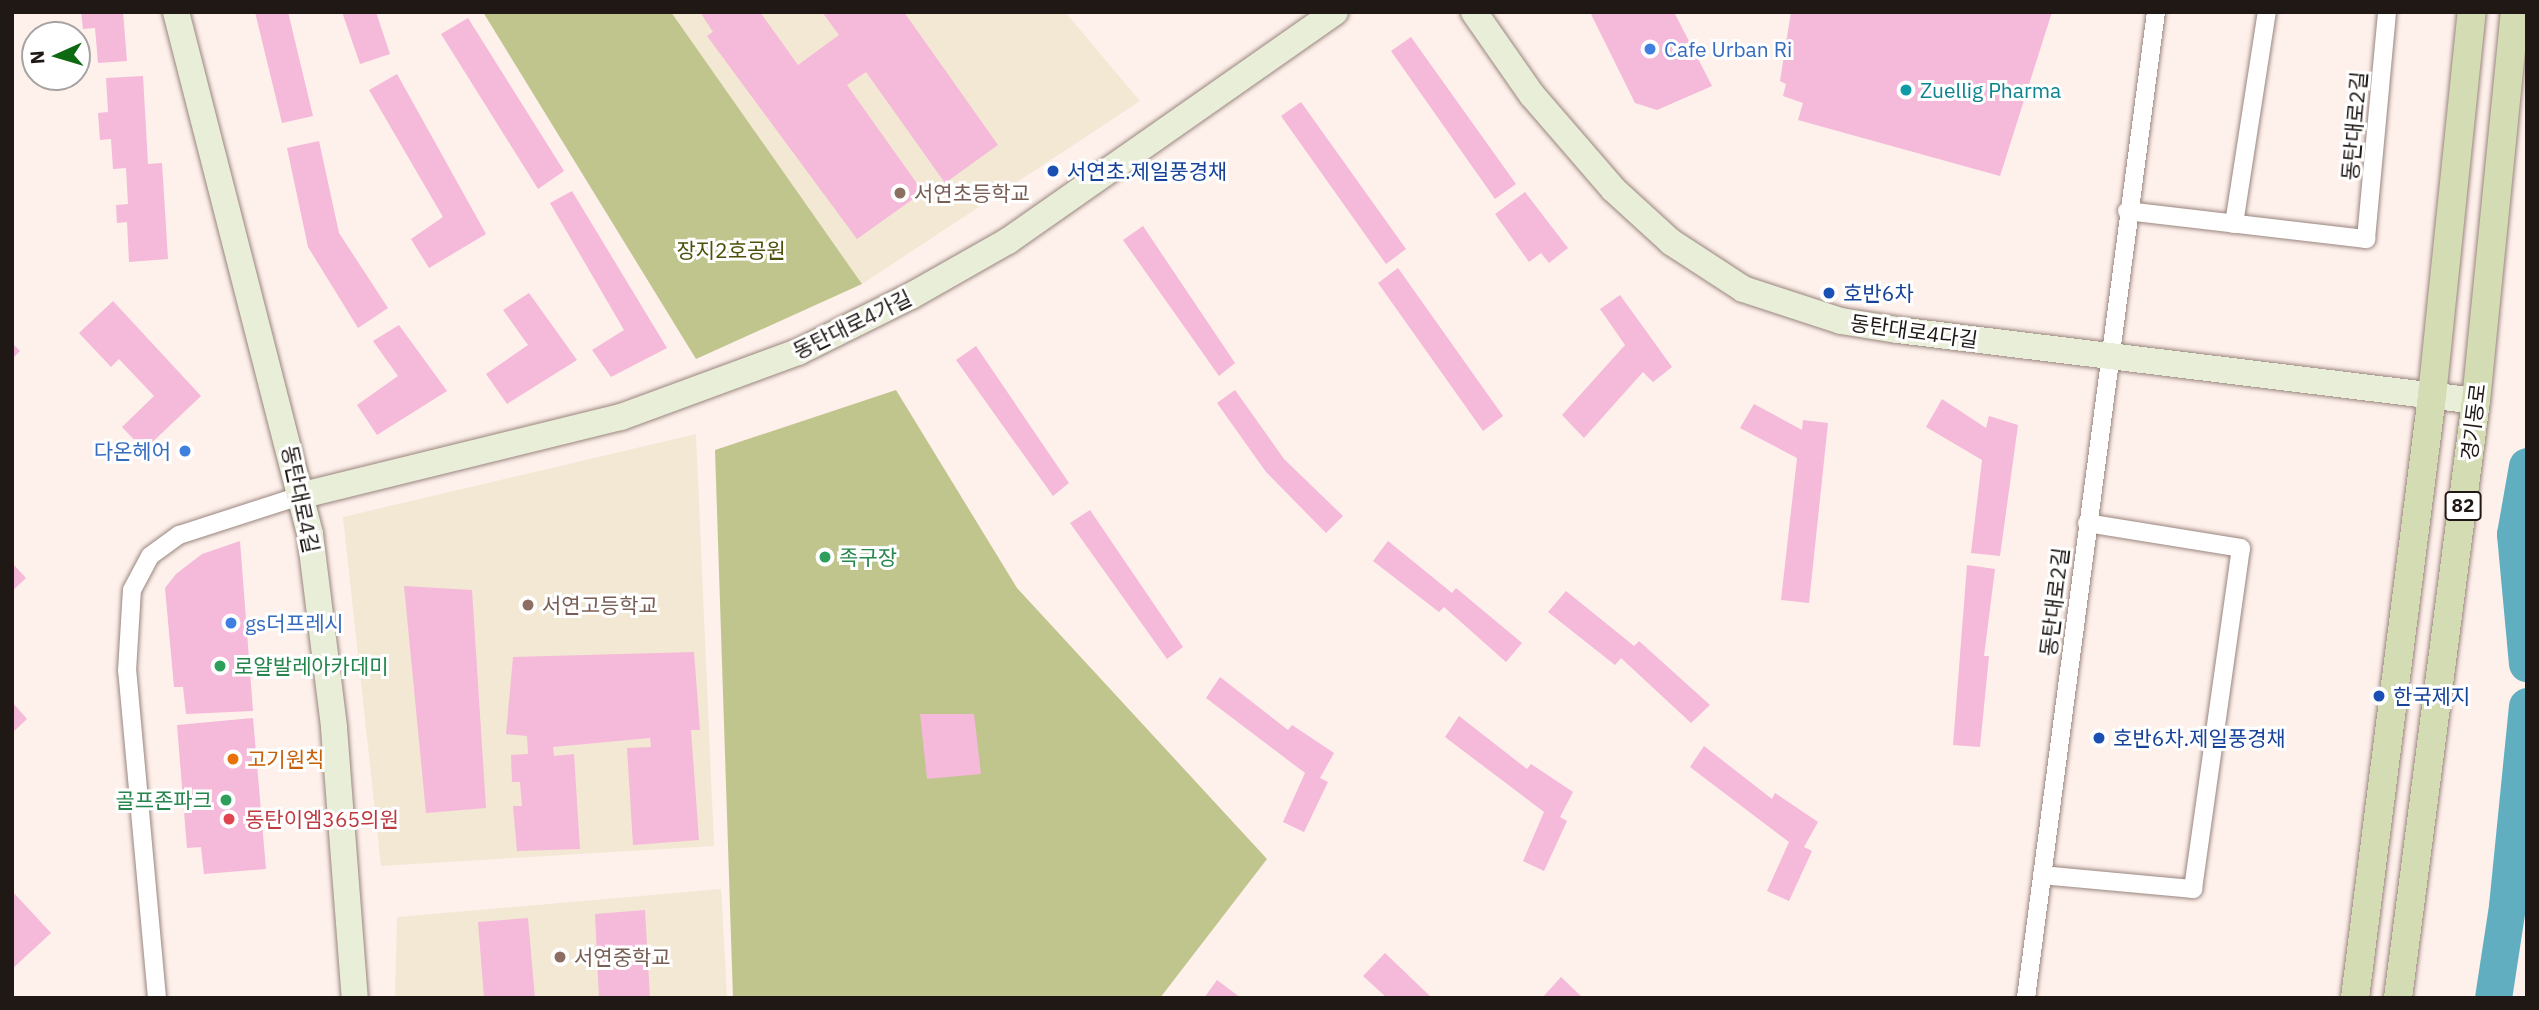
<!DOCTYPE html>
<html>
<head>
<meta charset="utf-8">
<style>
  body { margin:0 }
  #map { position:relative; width:2539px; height:1010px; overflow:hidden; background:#fef0eb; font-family:"IBM Plex Sans","Noto Sans KR",sans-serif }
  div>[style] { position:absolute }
  .education>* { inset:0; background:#f3e8d4 }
  .green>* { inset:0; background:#bfc58d }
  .river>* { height:37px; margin:-18.5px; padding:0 18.5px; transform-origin:18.5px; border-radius:18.5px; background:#60aebf }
  .building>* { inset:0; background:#f5b9d9 }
  .roads { filter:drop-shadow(0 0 2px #99857e) drop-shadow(0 0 2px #99857e) }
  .street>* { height:18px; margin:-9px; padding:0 9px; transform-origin:9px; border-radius:9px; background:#fff }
  .secondary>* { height:26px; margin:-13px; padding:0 13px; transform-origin:13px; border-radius:13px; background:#e9eed9 }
  .primary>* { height:28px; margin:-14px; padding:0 14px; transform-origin:14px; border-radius:14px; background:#d4dcb3 }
  .dots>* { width:19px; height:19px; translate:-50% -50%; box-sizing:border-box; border:4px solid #fff; border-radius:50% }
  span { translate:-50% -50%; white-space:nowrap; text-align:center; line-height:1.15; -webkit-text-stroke:6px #fff; paint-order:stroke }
  .shield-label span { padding:2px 5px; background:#fff; border:2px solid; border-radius:5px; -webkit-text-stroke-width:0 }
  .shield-label { font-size:19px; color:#1f1815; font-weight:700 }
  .shop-label { font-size:21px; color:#366cbe }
  .left { translate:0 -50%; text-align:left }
  .right { translate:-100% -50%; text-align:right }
  .culture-label { font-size:21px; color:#0d838f }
  .street-label { font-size:21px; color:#1f1815 }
  .transit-label { font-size:21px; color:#164399 }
  .education-label { font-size:21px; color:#785e54 }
  .park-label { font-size:21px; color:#4e5109 }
  .leisure-label { font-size:21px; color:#27864d }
  .food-label { font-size:21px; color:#c56008 }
  .health-label { font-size:21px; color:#be3a42 }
  .frame { position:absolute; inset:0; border:14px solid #1f1815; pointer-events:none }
  .north { position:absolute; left:21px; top:21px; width:70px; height:70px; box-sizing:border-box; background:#fff; border:2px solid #a5a3a1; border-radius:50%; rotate:266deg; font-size:19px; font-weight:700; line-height:28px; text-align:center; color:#1f1815 }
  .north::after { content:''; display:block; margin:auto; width:24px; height:32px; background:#0d6912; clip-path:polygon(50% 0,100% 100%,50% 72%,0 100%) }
</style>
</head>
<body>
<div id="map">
  <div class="education">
    <i style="clip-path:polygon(671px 12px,1065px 12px,1140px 101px,862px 284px)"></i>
    <i style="clip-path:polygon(696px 434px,714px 846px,381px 866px,343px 517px)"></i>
    <i style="clip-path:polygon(721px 889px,727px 998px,395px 998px,397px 917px)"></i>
  </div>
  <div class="green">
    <i style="clip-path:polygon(483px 12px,671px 12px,862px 284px,696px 359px)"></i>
    <i style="clip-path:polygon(896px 390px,1017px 588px,1267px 859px,1160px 998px,733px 998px,715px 450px)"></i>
  </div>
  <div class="river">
    <i style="left:2527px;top:466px;width:69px;rotate:100deg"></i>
    <i style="left:2515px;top:534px;width:130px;rotate:84.7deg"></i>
    <i style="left:2493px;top:998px;width:93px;rotate:-81.3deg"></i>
    <i style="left:2507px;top:906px;width:201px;rotate:-84.3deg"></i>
  </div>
  <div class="building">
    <i style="clip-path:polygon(81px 12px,123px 12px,127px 61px,98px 63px,95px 28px,83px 29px)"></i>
    <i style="clip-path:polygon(255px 12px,288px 12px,313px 116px,282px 123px)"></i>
    <i style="clip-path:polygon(342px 12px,376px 12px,390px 54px,360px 64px)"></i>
    <i style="clip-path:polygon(700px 12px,760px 12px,798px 65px,839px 35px,822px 12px,904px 12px,998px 145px,945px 183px,866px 72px,847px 85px,923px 192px,857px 239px,707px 36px,713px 32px)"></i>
    <i style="clip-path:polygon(1590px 12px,1674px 12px,1712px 86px,1657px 110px,1635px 103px)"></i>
    <i style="clip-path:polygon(1791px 12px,2052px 12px,2000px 176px,1798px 120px,1803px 103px,1783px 96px,1786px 84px,1780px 81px)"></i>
    <i style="clip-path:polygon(468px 18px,564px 171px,538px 189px,441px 34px)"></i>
    <i style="clip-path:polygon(1411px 37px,1516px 184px,1495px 199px,1391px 51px)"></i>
    <i style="clip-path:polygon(397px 74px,486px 234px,429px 268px,411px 239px,443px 217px,369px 90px)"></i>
    <i style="clip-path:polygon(143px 76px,148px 164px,162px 163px,168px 259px,129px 262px,127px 222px,117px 223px,116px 205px,128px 204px,126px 168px,113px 169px,111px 139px,100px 140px,98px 113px,108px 112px,106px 78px)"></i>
    <i style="clip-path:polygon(1301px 102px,1406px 249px,1386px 264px,1281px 116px)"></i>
    <i style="clip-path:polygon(319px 141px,339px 233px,388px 308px,358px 328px,308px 247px,287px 148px)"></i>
    <i style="clip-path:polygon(572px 191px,667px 348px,611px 377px,592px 350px,624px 330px,550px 203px)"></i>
    <i style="clip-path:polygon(1525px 192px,1568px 248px,1549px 263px,1541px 253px,1529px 262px,1495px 214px)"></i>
    <i style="clip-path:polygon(1143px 226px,1235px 363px,1219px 376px,1123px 240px)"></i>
    <i style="clip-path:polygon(1398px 268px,1503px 416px,1483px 431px,1378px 283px)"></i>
    <i style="clip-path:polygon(529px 293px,577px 360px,507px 404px,486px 374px,528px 345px,503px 310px)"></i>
    <i style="clip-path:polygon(1620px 295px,1672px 367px,1653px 382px,1643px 372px,1584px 438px,1562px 415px,1625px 345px,1600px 309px)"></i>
    <i style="clip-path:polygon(113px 301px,201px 396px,144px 450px,122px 427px,154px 396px,119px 359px,111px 367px,79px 333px)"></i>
    <i style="clip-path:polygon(399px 325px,447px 391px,377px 435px,357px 405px,398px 376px,373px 341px)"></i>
    <i style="clip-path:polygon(12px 343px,20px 351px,12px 359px)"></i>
    <i style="clip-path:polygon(976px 346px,1069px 483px,1053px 496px,956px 360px)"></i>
    <i style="clip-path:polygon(1235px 390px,1284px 459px,1343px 516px,1326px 533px,1266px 472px,1217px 403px)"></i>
    <i style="clip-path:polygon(1942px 399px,1986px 428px,1989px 416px,2018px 425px,2000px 556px,1971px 553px,1982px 460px,1926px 427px)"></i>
    <i style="clip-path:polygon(1754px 404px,1802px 430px,1803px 420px,1828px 423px,1809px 603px,1781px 600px,1797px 458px,1740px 428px)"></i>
    <i style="clip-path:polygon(1090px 510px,1183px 647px,1167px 659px,1070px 523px)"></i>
    <i style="clip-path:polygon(240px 541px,253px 711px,186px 714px,183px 687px,174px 687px,165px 588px,176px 574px,202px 554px)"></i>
    <i style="clip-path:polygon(1388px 541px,1452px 593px,1456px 588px,1522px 643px,1506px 662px,1444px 607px,1439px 612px,1373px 561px)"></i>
    <i style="clip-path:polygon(12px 563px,26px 578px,12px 591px)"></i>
    <i style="clip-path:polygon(1967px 565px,1995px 569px,1984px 656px,1989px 656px,1980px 747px,1953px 745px)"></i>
    <i style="clip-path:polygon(404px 586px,472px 590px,486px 808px,426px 813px)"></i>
    <i style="clip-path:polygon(1566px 591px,1634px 646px,1639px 641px,1710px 705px,1691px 723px,1621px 658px,1615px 665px,1548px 612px)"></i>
    <i style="clip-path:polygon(694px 652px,700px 730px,691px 730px,699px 840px,633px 845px,627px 748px,651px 747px,650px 738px,553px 747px,554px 756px,574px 754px,580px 849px,517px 851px,513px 806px,522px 806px,520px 782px,512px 782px,511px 755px,528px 754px,527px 736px,506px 734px,513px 657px)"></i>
    <i style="clip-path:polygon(1220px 677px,1288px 730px,1292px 725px,1334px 753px,1320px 778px,1328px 782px,1304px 832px,1283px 822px,1305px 773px,1206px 698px)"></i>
    <i style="clip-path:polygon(12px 702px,27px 719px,12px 733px)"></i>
    <i style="clip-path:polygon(920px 714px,974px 714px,981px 774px,927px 779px)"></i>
    <i style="clip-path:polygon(1459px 716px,1527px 769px,1531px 764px,1573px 792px,1560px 817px,1567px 821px,1544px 871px,1523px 861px,1544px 812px,1445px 737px)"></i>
    <i style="clip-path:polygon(253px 718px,266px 869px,204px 874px,201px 847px,187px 848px,177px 725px)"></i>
    <i style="clip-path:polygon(1704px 746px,1772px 799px,1775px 793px,1818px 822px,1804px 847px,1812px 851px,1789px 901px,1767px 891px,1789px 842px,1690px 767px)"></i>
    <i style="clip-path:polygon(12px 891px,51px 933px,12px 969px)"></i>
    <i style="clip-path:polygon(645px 910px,650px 998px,599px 998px,595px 914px)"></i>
    <i style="clip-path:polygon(528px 918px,535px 998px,484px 998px,478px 922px)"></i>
    <i style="clip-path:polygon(1385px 953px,1432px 998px,1387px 998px,1363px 976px)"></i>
    <i style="clip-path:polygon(1561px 977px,1583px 998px,1542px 998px)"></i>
    <i style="clip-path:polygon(1217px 980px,1241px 998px,1204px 998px)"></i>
  </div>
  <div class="roads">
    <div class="street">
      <i style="left:2127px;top:211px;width:241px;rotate:6.7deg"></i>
      <i style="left:2366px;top:239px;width:228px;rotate:-84.7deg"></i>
      <i style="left:2234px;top:224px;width:215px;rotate:-81.2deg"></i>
      <i style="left:2042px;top:875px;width:152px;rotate:5.3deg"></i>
      <i style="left:2193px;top:889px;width:344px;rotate:-82deg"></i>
      <i style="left:2241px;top:548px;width:156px;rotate:-170.8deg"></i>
      <i style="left:157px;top:998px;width:328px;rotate:-95.2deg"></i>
      <i style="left:127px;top:671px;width:81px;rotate:-86.5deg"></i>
      <i style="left:132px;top:590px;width:38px;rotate:-62deg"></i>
      <i style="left:150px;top:556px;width:36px;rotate:-36deg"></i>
      <i style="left:179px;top:535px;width:130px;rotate:-17.9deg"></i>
      <i style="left:2026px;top:998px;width:995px;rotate:-82.49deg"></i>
    </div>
    <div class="secondary">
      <i style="left:176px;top:12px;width:539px;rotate:75.6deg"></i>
      <i style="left:310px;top:534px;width:195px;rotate:82.9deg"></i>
      <i style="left:334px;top:728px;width:271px;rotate:85.6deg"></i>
      <i style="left:1474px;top:12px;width:101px;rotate:55.1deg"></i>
      <i style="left:1532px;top:95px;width:124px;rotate:49.2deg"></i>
      <i style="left:1613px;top:189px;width:79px;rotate:42.4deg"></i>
      <i style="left:1671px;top:242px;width:86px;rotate:33.1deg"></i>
      <i style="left:1743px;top:289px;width:103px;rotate:18.1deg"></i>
      <i style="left:1841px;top:321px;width:58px;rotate:9deg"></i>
      <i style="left:1898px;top:330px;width:582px;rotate:7deg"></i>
      <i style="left:303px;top:495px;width:327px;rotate:-13.8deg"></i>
      <i style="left:621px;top:417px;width:189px;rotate:-20.2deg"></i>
      <i style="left:798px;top:352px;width:126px;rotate:-26.4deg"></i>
      <i style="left:911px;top:296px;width:112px;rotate:-29.6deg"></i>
      <i style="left:1008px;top:241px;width:399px;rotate:-35deg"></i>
    </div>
    <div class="primary">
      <i style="left:2355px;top:998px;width:607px;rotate:-82.71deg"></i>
      <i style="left:2432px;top:396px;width:386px;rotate:-84.1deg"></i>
      <i style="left:2398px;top:998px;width:602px;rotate:-82.56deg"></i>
      <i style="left:2476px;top:401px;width:391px;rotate:-84.3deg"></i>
    </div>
  </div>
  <div class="dots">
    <i style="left:1650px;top:49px;background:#3f7fe0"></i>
    <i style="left:1906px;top:90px;background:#0f9aa8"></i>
    <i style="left:1053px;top:171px;background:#1a4fb4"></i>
    <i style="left:900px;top:193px;background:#8d6e63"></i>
    <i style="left:1829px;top:293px;background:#1a4fb4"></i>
    <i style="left:185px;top:451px;background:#3f7fe0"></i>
    <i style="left:825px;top:557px;background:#2e9e5b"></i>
    <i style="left:528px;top:605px;background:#8d6e63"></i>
    <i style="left:231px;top:623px;background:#3f7fe0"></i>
    <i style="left:220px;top:666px;background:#2e9e5b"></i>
    <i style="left:2379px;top:696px;background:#1a4fb4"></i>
    <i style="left:2099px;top:738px;background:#1a4fb4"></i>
    <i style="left:233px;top:759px;background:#e8710a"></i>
    <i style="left:226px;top:800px;background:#2e9e5b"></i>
    <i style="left:229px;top:819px;background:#e0444e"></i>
    <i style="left:560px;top:957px;background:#8d6e63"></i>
  </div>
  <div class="shield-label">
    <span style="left:2463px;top:506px">82</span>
  </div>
  <div class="shop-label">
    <span class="left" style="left:1664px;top:49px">Cafe Urban Ri</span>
    <span class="right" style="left:171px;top:451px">다온헤어</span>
    <span class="left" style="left:245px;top:623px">gs더프레시</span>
  </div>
  <div class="culture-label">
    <span class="left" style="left:1920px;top:90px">Zuellig Pharma</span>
  </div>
  <div class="street-label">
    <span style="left:2354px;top:126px;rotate:-85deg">동탄대로2길</span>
    <span style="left:852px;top:324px;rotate:-26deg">동탄대로4가길</span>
    <span style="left:1914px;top:331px;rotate:8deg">동탄대로4다길</span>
    <span style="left:2473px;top:422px;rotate:-83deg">경기동로</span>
    <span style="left:301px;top:499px;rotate:78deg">동탄대로4길</span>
    <span style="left:2054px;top:602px;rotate:-83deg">동탄대로2길</span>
  </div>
  <div class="transit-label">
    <span class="left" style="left:1067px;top:171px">서연초.제일풍경채</span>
    <span class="left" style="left:1843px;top:293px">호반6차</span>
    <span class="left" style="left:2393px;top:696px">한국제지</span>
    <span class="left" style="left:2113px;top:738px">호반6차.제일풍경채</span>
  </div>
  <div class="education-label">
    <span class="left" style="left:914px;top:193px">서연초등학교</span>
    <span class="left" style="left:542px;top:605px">서연고등학교</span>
    <span class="left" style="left:574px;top:957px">서연중학교</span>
  </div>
  <div class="park-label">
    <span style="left:731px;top:250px">장지2호공원</span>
  </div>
  <div class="leisure-label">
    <span class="left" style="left:839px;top:557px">족구장</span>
    <span class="left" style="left:234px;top:666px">로얄발레아카데미</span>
    <span class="right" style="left:212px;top:800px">골프존파크</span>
  </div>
  <div class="food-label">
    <span class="left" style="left:247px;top:759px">고기원칙</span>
  </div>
  <div class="health-label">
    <span class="left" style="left:245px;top:819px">동탄이엠365의원</span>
  </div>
  <div class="frame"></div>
  <div class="north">N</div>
</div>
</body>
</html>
